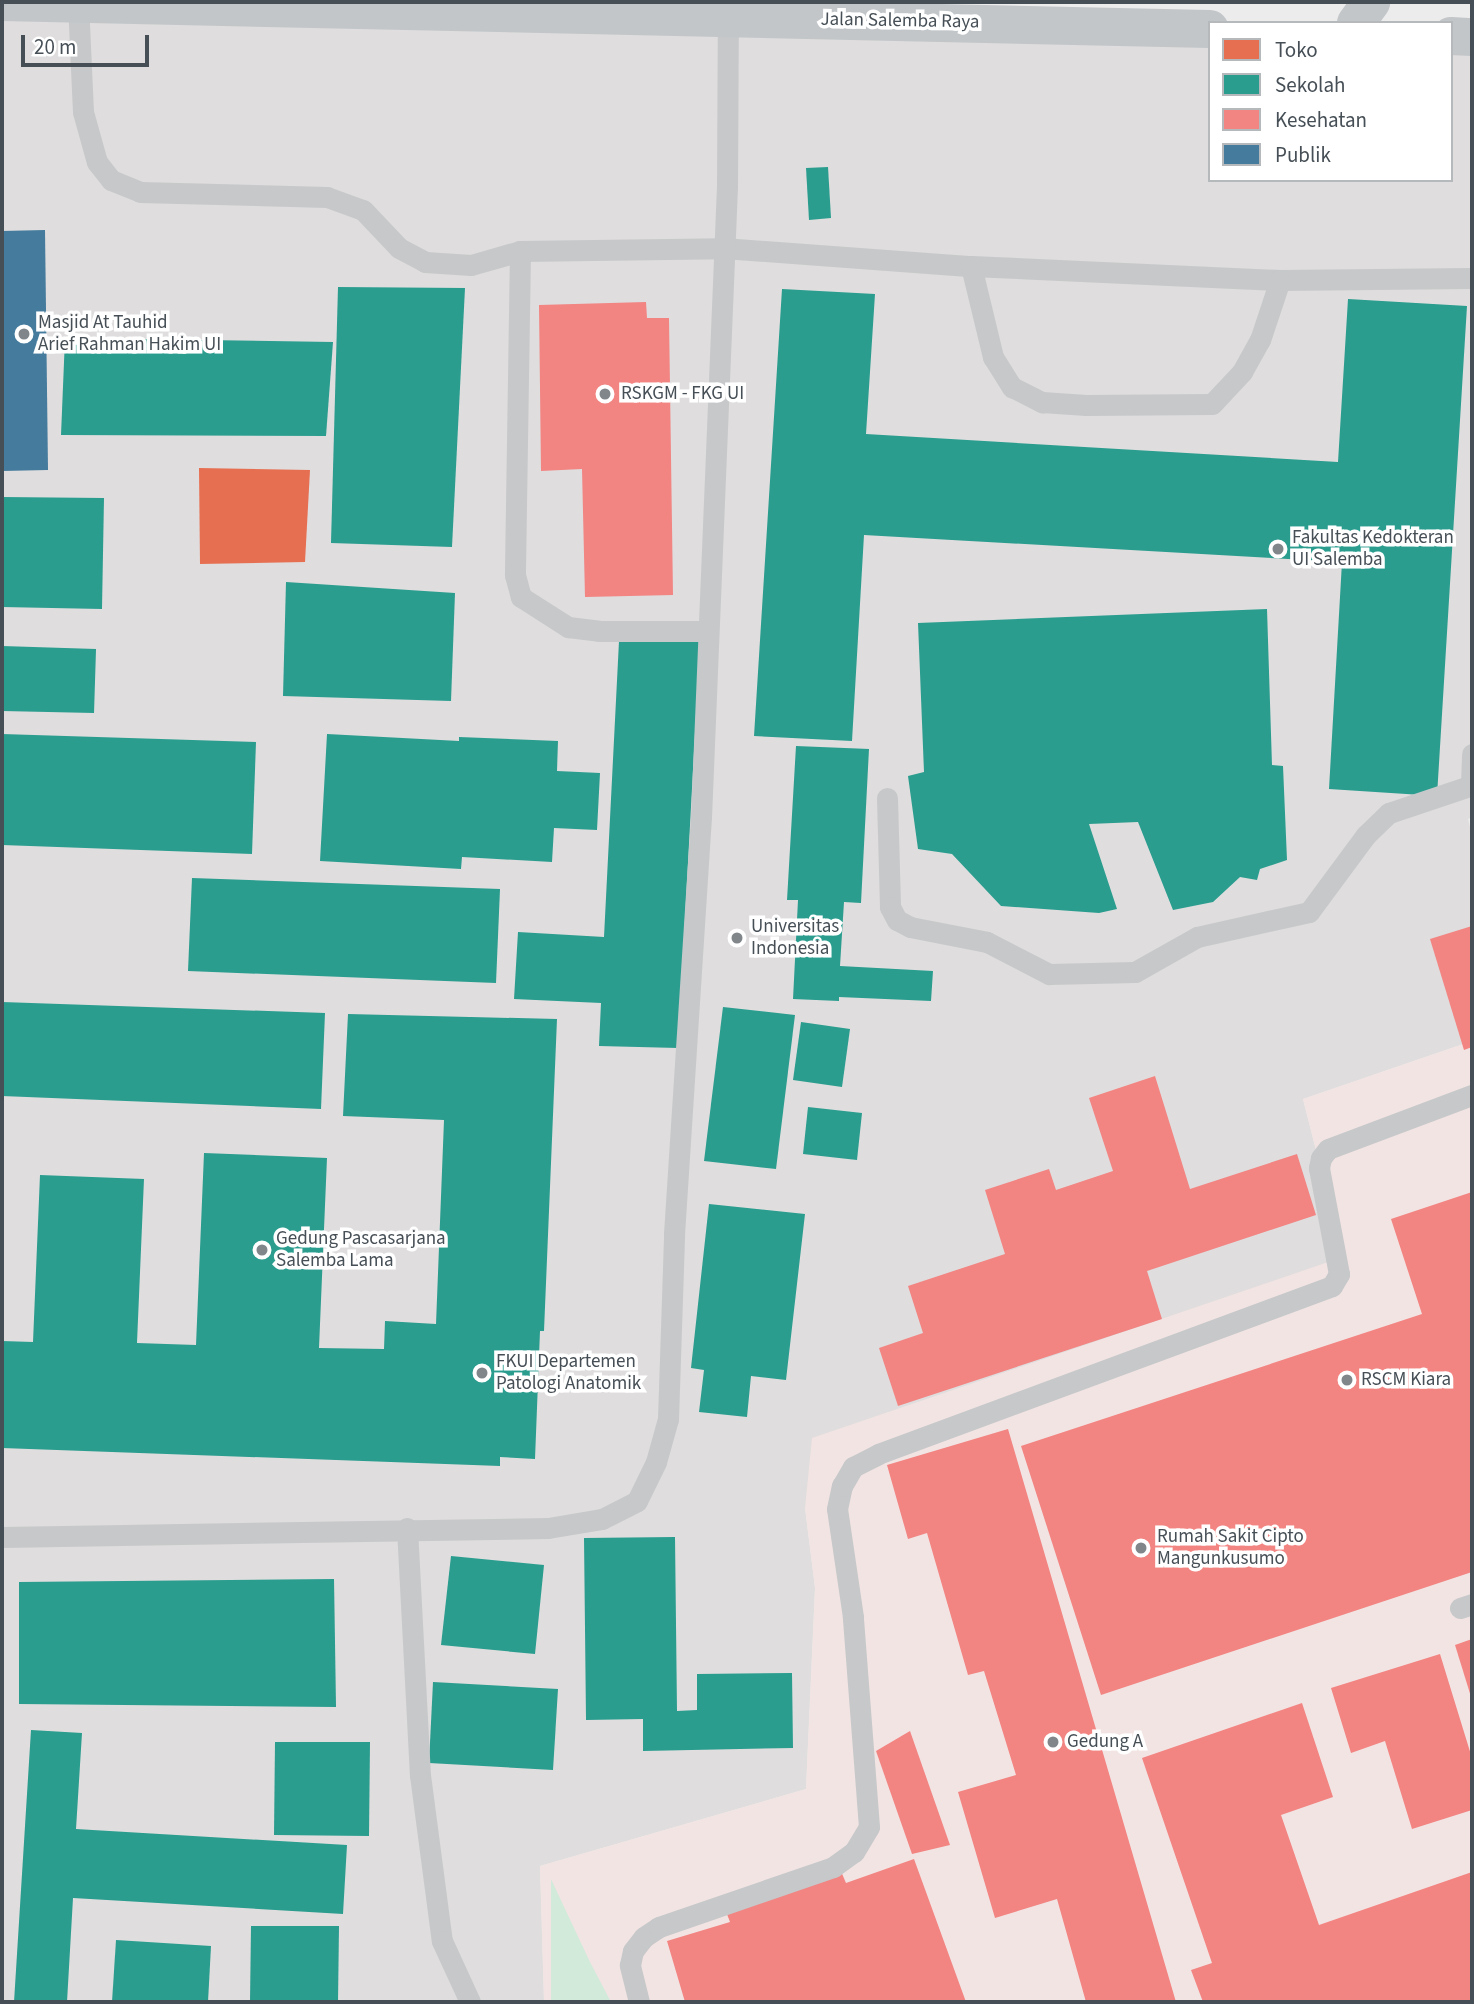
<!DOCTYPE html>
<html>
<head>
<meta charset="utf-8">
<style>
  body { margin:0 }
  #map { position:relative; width:1474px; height:2004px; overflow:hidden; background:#edecec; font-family:"Source Sans 3",sans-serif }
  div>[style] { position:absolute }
  .education>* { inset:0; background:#dfdddd }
  .medical>* { inset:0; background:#f2e4e3 }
  .green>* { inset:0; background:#d2eada }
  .shops>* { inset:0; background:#e76f51 }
  .schools>* { inset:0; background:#2a9d8f }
  .health>* { inset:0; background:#f28482 }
  .public>* { inset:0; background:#457b9d }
  .lane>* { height:21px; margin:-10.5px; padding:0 10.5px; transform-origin:10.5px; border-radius:10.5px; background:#c6c8ca }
  .primary>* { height:38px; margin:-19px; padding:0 19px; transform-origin:19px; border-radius:19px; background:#c2c6c9 }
  .dots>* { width:19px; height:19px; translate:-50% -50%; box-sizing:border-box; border:4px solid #fff; border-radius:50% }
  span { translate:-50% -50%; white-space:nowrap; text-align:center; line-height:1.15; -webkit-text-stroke:7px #fff; paint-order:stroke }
  .street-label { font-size:19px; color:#464f56 }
  .poi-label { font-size:19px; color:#464f56 }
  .left { translate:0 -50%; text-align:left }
  .frame { position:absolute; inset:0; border:4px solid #464f56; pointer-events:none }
  .legend { position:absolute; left:1208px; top:21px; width:245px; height:161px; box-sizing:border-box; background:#fff; border:2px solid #b5b9bb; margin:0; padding:9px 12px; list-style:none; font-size:21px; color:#464f56 }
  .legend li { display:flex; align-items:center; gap:14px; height:35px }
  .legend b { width:35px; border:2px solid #b5b9bb }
  .scale { position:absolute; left:21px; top:35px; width:128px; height:32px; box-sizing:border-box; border:4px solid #464f56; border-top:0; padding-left:9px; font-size:21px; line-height:24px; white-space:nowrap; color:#464f56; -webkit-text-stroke:5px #fff; paint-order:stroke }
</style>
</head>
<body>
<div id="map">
  <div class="education">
    <i style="clip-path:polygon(2px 3px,1210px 29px,1210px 180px,1451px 180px,1451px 35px,1472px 36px,1472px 817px,1468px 819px,1472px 835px,1472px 1041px,1303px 1099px,1343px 1257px,805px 1508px,815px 1588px,806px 1789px,540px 1866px,544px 2002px,2px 2002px)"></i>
  </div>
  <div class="medical">
    <i style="clip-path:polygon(1472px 1041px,1472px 2002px,544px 2002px,540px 1866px,806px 1789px,815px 1588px,805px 1508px,812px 1438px,1343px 1257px,1303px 1099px)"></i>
  </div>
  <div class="green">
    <i style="clip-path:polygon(551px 1879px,590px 1962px,611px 2002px,551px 2002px)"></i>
  </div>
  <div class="shops">
    <i style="clip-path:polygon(199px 468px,310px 470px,305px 562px,200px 564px)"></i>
  </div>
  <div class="schools">
    <i style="clip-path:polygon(828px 167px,831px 218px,809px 220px,806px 168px)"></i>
    <i style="clip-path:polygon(338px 287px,465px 288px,452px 547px,331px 543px)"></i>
    <i style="clip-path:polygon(782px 289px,875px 294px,866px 434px,1338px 462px,1348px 299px,1467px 306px,1437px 796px,1329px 789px,1342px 562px,864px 535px,852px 741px,754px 736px)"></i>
    <i style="clip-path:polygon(65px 338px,333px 342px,326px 436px,61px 435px)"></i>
    <i style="clip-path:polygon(2px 497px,104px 498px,102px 609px,2px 607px)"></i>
    <i style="clip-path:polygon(286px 582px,455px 593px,451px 701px,283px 696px)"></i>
    <i style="clip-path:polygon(1267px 609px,1272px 765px,1283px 766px,1287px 860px,1260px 869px,1257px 880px,1240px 877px,1213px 902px,1173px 910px,1138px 822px,1089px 824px,1117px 909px,1099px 913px,1001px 906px,952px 854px,918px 849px,908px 776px,924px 772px,918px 623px)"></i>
    <i style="clip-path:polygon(700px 640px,678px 1048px,599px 1046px,601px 1003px,514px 999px,518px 932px,604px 937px,619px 641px)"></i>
    <i style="clip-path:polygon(2px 646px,96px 649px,94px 713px,2px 711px)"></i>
    <i style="clip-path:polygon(2px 734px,256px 742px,252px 854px,2px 845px)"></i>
    <i style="clip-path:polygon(327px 734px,459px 741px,459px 737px,558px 741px,557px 771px,600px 773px,597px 830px,554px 828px,552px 862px,462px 857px,461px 869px,320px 861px)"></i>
    <i style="clip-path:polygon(796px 746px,869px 749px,861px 903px,844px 902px,840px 966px,933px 971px,931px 1001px,839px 997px,839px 1001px,793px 999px,798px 900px,787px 900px)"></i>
    <i style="clip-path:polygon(192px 878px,500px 889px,496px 983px,188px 971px)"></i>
    <i style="clip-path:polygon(2px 1002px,325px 1013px,321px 1109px,2px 1096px)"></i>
    <i style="clip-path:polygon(723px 1007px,795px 1015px,776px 1169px,704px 1161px)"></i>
    <i style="clip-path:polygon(348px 1014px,557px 1019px,544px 1331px,540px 1331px,535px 1459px,500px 1457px,500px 1466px,2px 1448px,2px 1341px,33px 1342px,40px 1175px,144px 1179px,137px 1343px,196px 1345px,204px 1153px,327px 1158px,319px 1348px,384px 1349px,385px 1321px,436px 1324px,444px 1120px,343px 1116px)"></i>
    <i style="clip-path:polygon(801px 1022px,850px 1029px,842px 1087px,793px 1080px)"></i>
    <i style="clip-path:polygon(808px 1107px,862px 1113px,857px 1160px,803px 1154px)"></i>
    <i style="clip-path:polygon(709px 1204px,805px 1214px,786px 1380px,751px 1376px,747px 1417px,699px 1412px,704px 1370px,691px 1368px)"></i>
    <i style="clip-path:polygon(675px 1537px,677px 1711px,697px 1710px,697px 1674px,792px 1673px,793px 1748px,643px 1751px,643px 1719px,586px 1720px,584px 1538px)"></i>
    <i style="clip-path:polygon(451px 1556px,544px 1565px,535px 1654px,441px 1645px)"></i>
    <i style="clip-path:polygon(334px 1579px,336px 1707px,19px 1704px,19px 1582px)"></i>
    <i style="clip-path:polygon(433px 1682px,558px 1689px,553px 1770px,429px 1763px)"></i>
    <i style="clip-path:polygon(31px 1730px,82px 1733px,76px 1829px,347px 1845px,343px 1914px,73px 1898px,67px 2002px,14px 2002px)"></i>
    <i style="clip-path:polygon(275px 1742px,370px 1742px,369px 1836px,274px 1835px)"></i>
    <i style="clip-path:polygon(251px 1926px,339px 1926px,338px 2002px,250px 2002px)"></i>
    <i style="clip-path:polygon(116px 1940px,211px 1946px,208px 2002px,112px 2002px)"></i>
  </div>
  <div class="health">
    <i style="clip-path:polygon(646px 302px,647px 318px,669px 318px,673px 595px,585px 597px,582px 469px,541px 471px,539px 305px)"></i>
    <i style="clip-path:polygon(1472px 926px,1472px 1047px,1464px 1050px,1430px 939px)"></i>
    <i style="clip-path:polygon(1155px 1076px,1190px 1189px,1297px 1154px,1316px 1215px,1147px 1271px,1162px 1319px,898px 1406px,879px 1348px,923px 1333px,908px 1286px,1005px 1254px,985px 1190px,1049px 1169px,1056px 1190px,1113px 1171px,1089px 1098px)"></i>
    <i style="clip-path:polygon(1472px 1192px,1472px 1572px,1101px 1695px,1021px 1446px,1422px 1314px,1391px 1219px)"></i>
    <i style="clip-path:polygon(1008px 1429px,1176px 2002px,1086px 2002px,1057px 1899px,995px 1918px,958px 1792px,1016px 1775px,984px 1671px,968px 1675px,927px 1533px,908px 1539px,887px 1465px)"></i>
    <i style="clip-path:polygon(1472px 1639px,1472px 1700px,1455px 1645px)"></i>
    <i style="clip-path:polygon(1440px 1654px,1472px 1758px,1472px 1810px,1412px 1829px,1385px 1741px,1351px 1753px,1331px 1688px)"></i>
    <i style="clip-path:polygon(1302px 1703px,1333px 1797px,1281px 1815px,1319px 1925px,1472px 1872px,1472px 2002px,1203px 2002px,1191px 1970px,1212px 1963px,1142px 1758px)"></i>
    <i style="clip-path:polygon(910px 1731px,950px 1845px,912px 1854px,876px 1751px)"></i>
    <i style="clip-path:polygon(914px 1859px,966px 2002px,685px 2002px,667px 1941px,730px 1922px,725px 1909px,840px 1869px,846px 1883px)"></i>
  </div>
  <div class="public">
    <i style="clip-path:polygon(45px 230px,48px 470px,2px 471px,2px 231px)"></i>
  </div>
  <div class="lane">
    <i style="left:78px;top:2px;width:110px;rotate:87.4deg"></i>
    <i style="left:83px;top:112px;width:52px;rotate:74.4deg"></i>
    <i style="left:97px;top:162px;width:23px;rotate:52deg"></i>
    <i style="left:111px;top:180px;width:31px;rotate:22deg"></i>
    <i style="left:140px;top:192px;width:187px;rotate:1.5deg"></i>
    <i style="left:327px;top:197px;width:38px;rotate:20deg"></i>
    <i style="left:363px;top:210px;width:52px;rotate:46.5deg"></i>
    <i style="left:399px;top:248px;width:30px;rotate:28deg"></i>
    <i style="left:425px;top:262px;width:46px;rotate:3.7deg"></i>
    <i style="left:471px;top:265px;width:51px;rotate:-15.9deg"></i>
    <i style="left:520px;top:251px;width:203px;rotate:-0.8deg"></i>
    <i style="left:723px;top:248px;width:249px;rotate:4.2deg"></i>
    <i style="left:971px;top:266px;width:309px;rotate:2.6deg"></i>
    <i style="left:1280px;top:280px;width:192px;rotate:-0.6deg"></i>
    <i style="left:520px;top:251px;width:324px;rotate:90.9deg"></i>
    <i style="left:515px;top:575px;width:23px;rotate:75deg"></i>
    <i style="left:521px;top:597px;width:56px;rotate:32.6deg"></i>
    <i style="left:568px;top:627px;width:31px;rotate:7deg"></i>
    <i style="left:599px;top:631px;width:109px"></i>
    <i style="left:971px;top:266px;width:94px;rotate:76.4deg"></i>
    <i style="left:993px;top:357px;width:36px;rotate:58deg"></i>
    <i style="left:1012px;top:387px;width:34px;rotate:27deg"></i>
    <i style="left:1042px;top:402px;width:44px;rotate:3.9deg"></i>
    <i style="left:1086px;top:405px;width:126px;rotate:-0.5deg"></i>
    <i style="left:1212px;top:404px;width:44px;rotate:-46.8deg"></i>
    <i style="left:1242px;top:372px;width:37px;rotate:-61deg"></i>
    <i style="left:1260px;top:340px;width:63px;rotate:-71.6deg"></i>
    <i style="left:1471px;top:785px;width:31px;rotate:-88deg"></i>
    <i style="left:887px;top:798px;width:109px;rotate:88.4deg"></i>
    <i style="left:890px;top:907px;width:15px;rotate:62deg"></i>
    <i style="left:897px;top:920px;width:15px;rotate:28deg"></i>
    <i style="left:910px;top:927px;width:78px;rotate:11deg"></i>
    <i style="left:987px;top:942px;width:70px;rotate:27.3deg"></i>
    <i style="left:1049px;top:974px;width:86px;rotate:-1.3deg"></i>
    <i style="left:1135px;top:972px;width:71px;rotate:-29.4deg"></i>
    <i style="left:1197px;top:937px;width:115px;rotate:-12.6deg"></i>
    <i style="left:1309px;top:912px;width:96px;rotate:-53.5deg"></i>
    <i style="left:1366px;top:835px;width:32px;rotate:-44deg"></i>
    <i style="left:1389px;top:813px;width:88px;rotate:-18.6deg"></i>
    <i style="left:407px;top:1528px;width:247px;rotate:87deg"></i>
    <i style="left:420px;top:1775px;width:167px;rotate:82.5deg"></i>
    <i style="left:442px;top:1941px;width:67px;rotate:65.3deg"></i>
    <i style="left:2px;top:1537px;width:546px;rotate:-0.94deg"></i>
    <i style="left:548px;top:1528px;width:55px;rotate:-9.5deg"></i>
    <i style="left:602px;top:1519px;width:39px;rotate:-27deg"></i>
    <i style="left:637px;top:1501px;width:43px;rotate:-64deg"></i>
    <i style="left:656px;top:1462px;width:45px;rotate:-74.4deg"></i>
    <i style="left:668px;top:1419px;width:185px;rotate:-88.1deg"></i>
    <i style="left:674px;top:1234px;width:418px;rotate:-86.3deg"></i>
    <i style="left:701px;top:817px;width:632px;rotate:-87.64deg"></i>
    <i style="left:727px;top:186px;width:169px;rotate:-89.7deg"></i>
    <i style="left:1460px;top:1608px;width:13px;rotate:-18deg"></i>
    <i style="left:639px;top:2002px;width:38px;rotate:-104deg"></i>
    <i style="left:630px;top:1965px;width:14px;rotate:-78deg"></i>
    <i style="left:633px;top:1951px;width:18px;rotate:-52deg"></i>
    <i style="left:644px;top:1937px;width:18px;rotate:-34deg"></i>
    <i style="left:659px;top:1927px;width:184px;rotate:-19deg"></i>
    <i style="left:833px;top:1867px;width:26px;rotate:-36deg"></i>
    <i style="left:854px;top:1852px;width:29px;rotate:-59deg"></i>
    <i style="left:869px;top:1827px;width:211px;rotate:-94.4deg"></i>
    <i style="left:853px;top:1617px;width:109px;rotate:-98.4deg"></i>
    <i style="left:837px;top:1509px;width:24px;rotate:-78deg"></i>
    <i style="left:842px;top:1486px;width:22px;rotate:-60deg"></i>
    <i style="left:853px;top:1467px;width:28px;rotate:-27deg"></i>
    <i style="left:878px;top:1454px;width:484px;rotate:-20.3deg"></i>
    <i style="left:1332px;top:1286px;width:14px;rotate:-60deg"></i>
    <i style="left:1339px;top:1274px;width:108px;rotate:-100.7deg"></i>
    <i style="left:1319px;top:1168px;width:10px;rotate:-79deg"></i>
    <i style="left:1321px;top:1158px;width:11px;rotate:-52deg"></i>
    <i style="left:1328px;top:1149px;width:154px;rotate:-20.6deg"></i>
  </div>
  <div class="primary">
    <i style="left:2px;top:2px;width:1208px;rotate:1.28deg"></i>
    <i style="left:1356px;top:23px;width:26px;rotate:-54deg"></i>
    <i style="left:1451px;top:36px;width:21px;rotate:3deg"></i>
  </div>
  <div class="dots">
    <i style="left:24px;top:334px;background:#80868a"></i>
    <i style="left:605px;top:394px;background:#80868a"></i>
    <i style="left:1278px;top:549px;background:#80868a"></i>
    <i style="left:737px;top:938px;background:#80868a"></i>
    <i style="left:262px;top:1250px;background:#80868a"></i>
    <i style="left:482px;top:1373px;background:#80868a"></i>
    <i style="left:1347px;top:1380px;background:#80868a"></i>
    <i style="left:1141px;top:1548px;background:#80868a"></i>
    <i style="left:1053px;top:1742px;background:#80868a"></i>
  </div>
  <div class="street-label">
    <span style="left:900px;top:21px;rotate:1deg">Jalan Salemba Raya</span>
  </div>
  <div class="poi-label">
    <span class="left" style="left:38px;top:334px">Masjid At Tauhid<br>Arief Rahman Hakim UI</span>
    <span class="left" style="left:621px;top:394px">RSKGM - FKG UI</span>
    <span class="left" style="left:1292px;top:549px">Fakultas Kedokteran<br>UI Salemba</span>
    <span class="left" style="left:751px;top:938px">Universitas<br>Indonesia</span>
    <span class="left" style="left:276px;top:1250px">Gedung Pascasarjana<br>Salemba Lama</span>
    <span class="left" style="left:496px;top:1373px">FKUI Departemen<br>Patologi Anatomik</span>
    <span class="left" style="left:1361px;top:1380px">RSCM Kiara</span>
    <span class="left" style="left:1157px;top:1548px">Rumah Sakit Cipto<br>Mangunkusumo</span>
    <span class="left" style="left:1067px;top:1742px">Gedung A</span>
  </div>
  <div class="frame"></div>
  <ul class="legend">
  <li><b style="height:19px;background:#e76f51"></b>Toko</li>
  <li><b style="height:19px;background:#2a9d8f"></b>Sekolah</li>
  <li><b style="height:19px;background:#f28482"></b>Kesehatan</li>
  <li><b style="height:19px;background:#457b9d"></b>Publik</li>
  </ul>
  <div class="scale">20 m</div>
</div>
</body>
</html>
